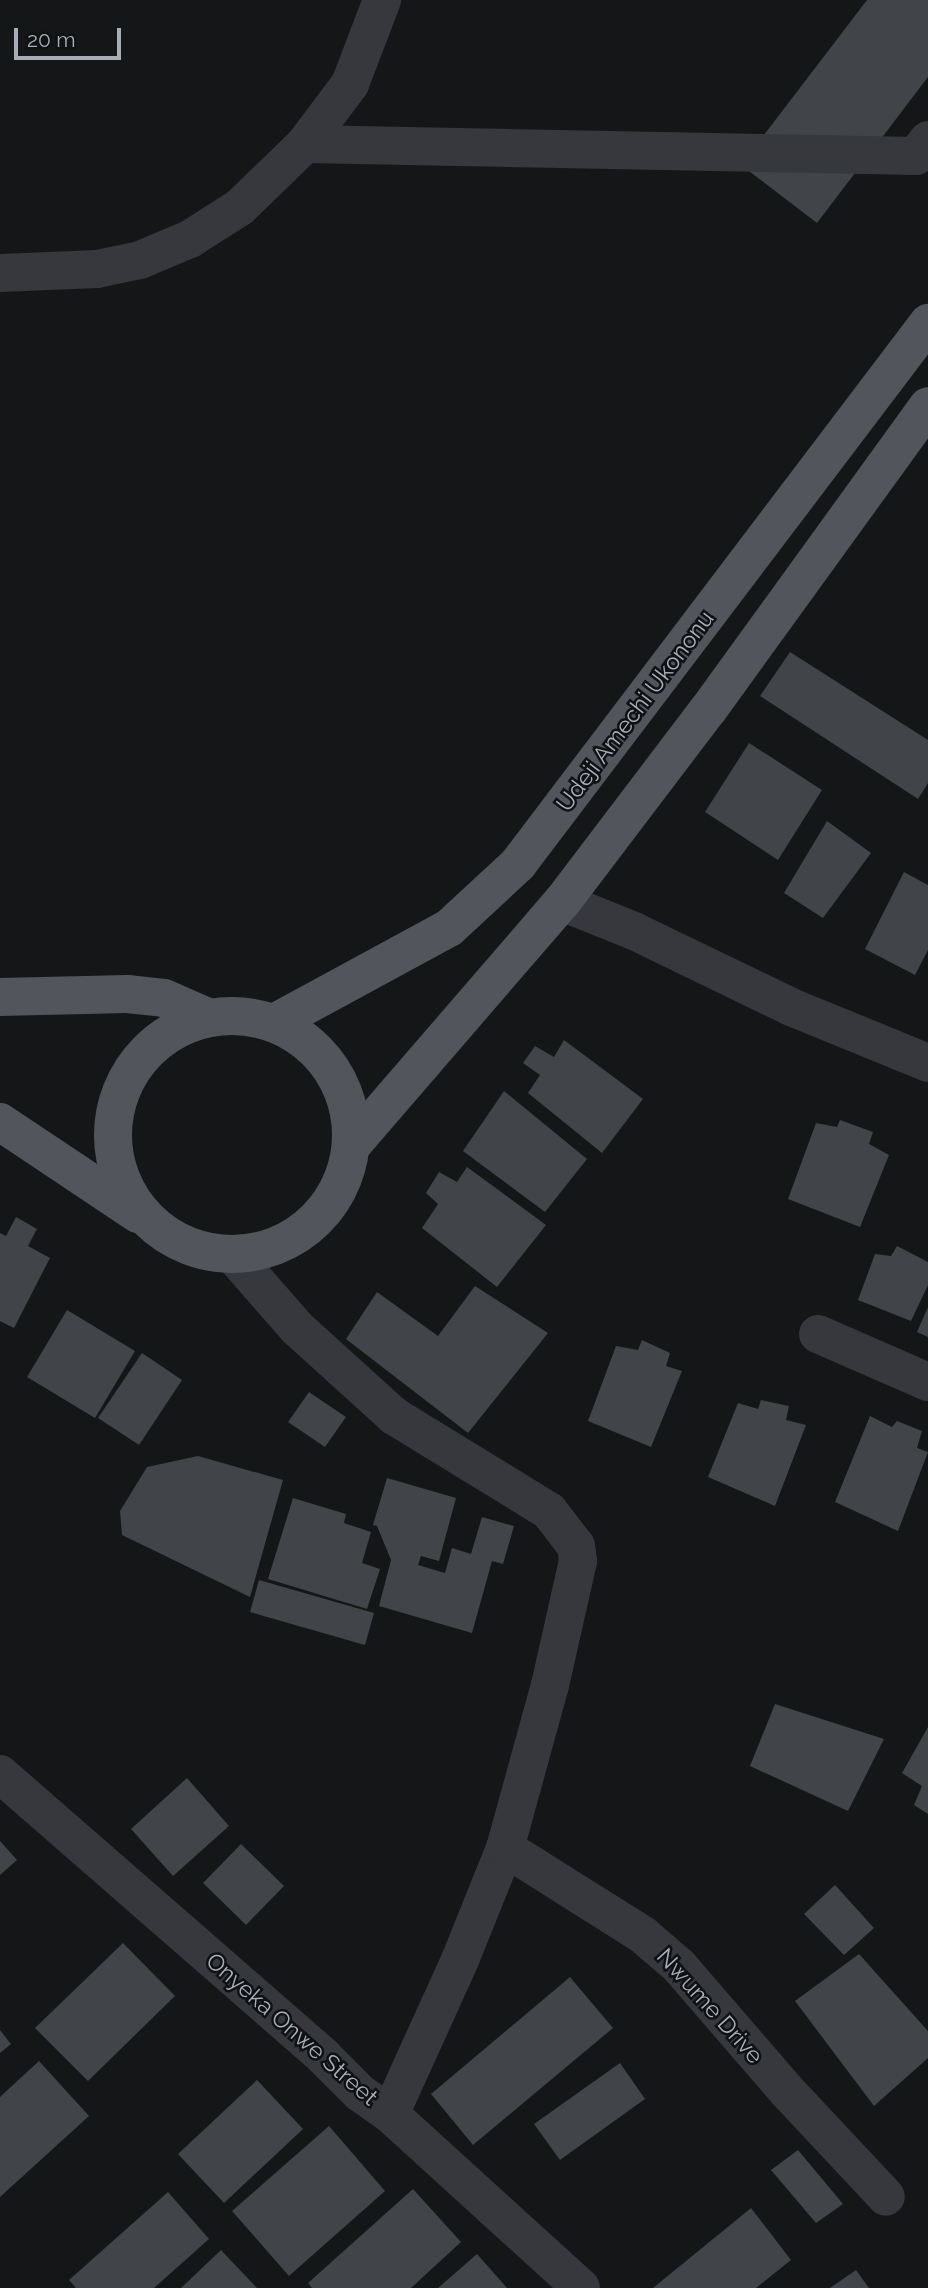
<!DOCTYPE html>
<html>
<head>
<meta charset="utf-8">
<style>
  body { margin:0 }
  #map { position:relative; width:928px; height:2288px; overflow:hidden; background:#151618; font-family:Raleway,sans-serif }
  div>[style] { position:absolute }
  .building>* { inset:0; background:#414448 }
  .minor>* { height:38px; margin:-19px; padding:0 19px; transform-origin:19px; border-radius:19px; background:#36383d }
  .major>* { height:38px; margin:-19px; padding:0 19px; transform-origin:19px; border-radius:19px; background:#52555c }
  .major>.ring { margin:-19px; padding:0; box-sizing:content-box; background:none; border:38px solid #52555c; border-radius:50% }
  span { translate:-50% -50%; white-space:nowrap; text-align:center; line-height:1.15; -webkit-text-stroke:5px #101113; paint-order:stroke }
  .street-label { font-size:23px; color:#a7aeb8 }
  .scale { position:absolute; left:14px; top:28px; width:107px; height:32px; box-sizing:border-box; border:4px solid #a7aeb8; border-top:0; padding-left:9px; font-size:21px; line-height:24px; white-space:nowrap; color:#a7aeb8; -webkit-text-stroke:5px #101113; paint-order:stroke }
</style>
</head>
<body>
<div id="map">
  <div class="building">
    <i style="clip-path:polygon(867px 0,928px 0,928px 77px,817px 223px,741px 165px)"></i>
    <i style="clip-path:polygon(790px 652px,928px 740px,928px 783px,918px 799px,760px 696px)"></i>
    <i style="clip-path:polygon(749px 743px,822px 790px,778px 860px,705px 812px)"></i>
    <i style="clip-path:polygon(827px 821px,871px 853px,823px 918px,784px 893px)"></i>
    <i style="clip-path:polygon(904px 872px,928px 885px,928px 950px,915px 975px,865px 949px)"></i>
    <i style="clip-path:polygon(564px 1040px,643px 1099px,602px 1153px,528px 1093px,540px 1075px,523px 1063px,535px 1046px,554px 1057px)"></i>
    <i style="clip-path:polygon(504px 1091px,587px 1159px,545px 1212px,463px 1151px)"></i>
    <i style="clip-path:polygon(840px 1120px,873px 1132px,869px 1144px,889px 1155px,860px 1227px,788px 1199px,816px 1123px,837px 1127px)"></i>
    <i style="clip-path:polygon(467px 1167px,546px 1225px,497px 1287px,422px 1228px,438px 1204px,426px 1193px,439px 1172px,457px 1182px)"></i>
    <i style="clip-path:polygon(16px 1217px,37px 1229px,28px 1246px,50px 1258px,14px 1328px,0 1321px,0 1233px,6px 1236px)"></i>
    <i style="clip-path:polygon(897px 1246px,928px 1262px,928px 1285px,911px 1321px,858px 1300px,875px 1254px,891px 1256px)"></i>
    <i style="clip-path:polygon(475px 1286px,548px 1333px,468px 1433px,346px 1339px,377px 1292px,438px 1336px)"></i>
    <i style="clip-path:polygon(928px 1307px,928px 1337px,917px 1332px)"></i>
    <i style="clip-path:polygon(67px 1310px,135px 1351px,95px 1418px,27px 1377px)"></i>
    <i style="clip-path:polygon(642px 1340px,670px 1353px,666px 1366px,682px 1371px,651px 1447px,588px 1421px,616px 1346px,638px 1350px)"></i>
    <i style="clip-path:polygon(142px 1353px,182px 1380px,139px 1445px,98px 1418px)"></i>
    <i style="clip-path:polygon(309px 1392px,346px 1417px,325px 1447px,288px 1422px)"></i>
    <i style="clip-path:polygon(761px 1400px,789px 1406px,786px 1420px,806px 1425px,775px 1506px,708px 1477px,738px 1403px,758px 1409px)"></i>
    <i style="clip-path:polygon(870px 1416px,892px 1427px,897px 1421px,922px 1431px,917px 1448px,928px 1452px,898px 1531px,835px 1502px)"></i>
    <i style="clip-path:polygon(198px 1456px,283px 1480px,250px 1597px,122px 1535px,120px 1511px,147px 1467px)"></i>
    <i style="clip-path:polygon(387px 1478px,456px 1498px,439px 1561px,421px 1556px,418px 1565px,445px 1573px,452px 1548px,471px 1554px,482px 1517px,514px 1526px,503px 1564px,492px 1561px,472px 1633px,379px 1606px,391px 1560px,377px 1526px,373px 1525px)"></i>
    <i style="clip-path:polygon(293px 1498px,346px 1514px,344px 1523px,371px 1532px,362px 1563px,380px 1569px,367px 1609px,268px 1579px)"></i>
    <i style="clip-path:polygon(259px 1580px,374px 1613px,365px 1645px,250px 1612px)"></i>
    <i style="clip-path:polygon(775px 1704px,884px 1739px,848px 1811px,750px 1766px)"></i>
    <i style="clip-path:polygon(928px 1727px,928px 1814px,914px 1805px,922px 1786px,902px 1773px)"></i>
    <i style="clip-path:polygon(187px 1778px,229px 1826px,173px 1876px,131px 1829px)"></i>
    <i style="clip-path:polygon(0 1841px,17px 1860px,0 1875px)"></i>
    <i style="clip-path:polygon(241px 1844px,284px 1886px,246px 1925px,203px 1883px)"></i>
    <i style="clip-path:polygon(835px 1885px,874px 1928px,844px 1955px,804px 1914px)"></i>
    <i style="clip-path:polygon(123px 1943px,175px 1996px,88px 2081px,35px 2028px)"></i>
    <i style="clip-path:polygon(859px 1954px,928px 2031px,928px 2058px,874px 2106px,795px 2001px)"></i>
    <i style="clip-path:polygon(570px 1977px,613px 2028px,473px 2145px,431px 2094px)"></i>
    <i style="clip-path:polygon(0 2030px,11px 2044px,0 2053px)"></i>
    <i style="clip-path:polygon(39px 2061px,89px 2116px,0 2197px,0 2097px)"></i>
    <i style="clip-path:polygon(620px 2063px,645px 2099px,560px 2160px,534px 2124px)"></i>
    <i style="clip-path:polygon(257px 2080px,303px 2129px,224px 2203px,178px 2154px)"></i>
    <i style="clip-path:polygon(329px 2126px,385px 2191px,289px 2276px,232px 2211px)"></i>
    <i style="clip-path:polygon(798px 2150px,843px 2204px,816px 2223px,771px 2170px)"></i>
    <i style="clip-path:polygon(413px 2189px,461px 2242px,411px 2288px,312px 2288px,308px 2283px)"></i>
    <i style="clip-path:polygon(168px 2192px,209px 2239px,154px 2288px,76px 2288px,69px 2280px)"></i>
    <i style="clip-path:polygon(751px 2208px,791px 2260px,756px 2288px,653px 2288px)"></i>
    <i style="clip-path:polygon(221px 2250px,257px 2288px,181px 2288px)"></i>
    <i style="clip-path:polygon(477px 2254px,507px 2288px,438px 2288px)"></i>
    <i style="clip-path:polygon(856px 2270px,869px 2288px,830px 2288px)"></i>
  </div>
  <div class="minor">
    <i style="left:305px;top:144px;width:611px;rotate:1.13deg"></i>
    <i style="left:916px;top:156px;width:20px;rotate:-53deg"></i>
    <i style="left:0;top:273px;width:97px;rotate:-2.4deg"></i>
    <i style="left:97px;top:269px;width:44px;rotate:-11.8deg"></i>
    <i style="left:140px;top:260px;width:54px;rotate:-22.8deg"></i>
    <i style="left:190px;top:239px;width:59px;rotate:-32.6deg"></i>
    <i style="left:240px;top:207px;width:91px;rotate:-44.1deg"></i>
    <i style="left:305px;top:144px;width:75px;rotate:-53.1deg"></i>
    <i style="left:350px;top:84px;width:90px;rotate:-69.1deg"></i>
    <i style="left:562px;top:902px;width:78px;rotate:21.9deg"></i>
    <i style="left:634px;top:931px;width:174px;rotate:25.8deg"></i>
    <i style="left:791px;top:1007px;width:148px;rotate:22.2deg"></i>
    <i style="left:234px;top:1256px;width:96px;rotate:48.8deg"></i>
    <i style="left:297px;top:1328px;width:131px;rotate:42.2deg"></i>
    <i style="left:394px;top:1416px;width:182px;rotate:31.5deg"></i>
    <i style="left:549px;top:1511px;width:44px;rotate:52.4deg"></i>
    <i style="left:576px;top:1546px;width:15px;rotate:82deg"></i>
    <i style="left:578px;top:1561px;width:127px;rotate:102.7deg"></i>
    <i style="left:550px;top:1685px;width:169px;rotate:105.4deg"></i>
    <i style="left:505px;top:1848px;width:121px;rotate:111.9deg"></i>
    <i style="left:460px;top:1960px;width:169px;rotate:114.4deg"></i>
    <i style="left:818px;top:1334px;width:120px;rotate:23.6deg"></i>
    <i style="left:0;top:1774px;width:430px;rotate:41.1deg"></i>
    <i style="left:324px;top:2057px;width:51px;rotate:45deg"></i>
    <i style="left:360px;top:2093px;width:37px;rotate:35deg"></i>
    <i style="left:390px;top:2114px;width:258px;rotate:42.3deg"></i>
    <i style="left:505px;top:1848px;width:163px;rotate:32.2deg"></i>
    <i style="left:643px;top:1935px;width:48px;rotate:40.7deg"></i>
    <i style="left:679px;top:1966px;width:164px;rotate:49.2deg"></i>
    <i style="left:786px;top:2090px;width:146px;rotate:46.9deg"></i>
  </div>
  <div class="major">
    <i style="left:0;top:997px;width:127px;rotate:-1.4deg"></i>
    <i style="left:127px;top:994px;width:37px;rotate:6deg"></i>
    <i style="left:164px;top:998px;width:48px;rotate:23.4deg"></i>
    <i class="ring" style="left:113px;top:1016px;width:200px;height:200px"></i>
    <i style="left:274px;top:1023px;width:199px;rotate:-28.5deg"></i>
    <i style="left:449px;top:928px;width:94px;rotate:-42.8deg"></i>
    <i style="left:518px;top:864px;width:679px;rotate:-52.84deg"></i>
    <i style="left:0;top:1122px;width:166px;rotate:33.7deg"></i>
    <i style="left:352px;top:1145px;width:321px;rotate:-49.2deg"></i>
    <i style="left:562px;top:902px;width:241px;rotate:-52.8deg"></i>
    <i style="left:708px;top:710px;width:375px;rotate:-54.1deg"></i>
  </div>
  <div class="street-label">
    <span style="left:635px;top:711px;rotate:-53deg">Udeji Amechi Ukononu</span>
    <span style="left:710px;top:2006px;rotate:48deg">Nwume Drive</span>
    <span style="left:292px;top:2029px;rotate:41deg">Onyeka Onwe Street</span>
  </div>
  <div class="scale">20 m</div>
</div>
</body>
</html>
